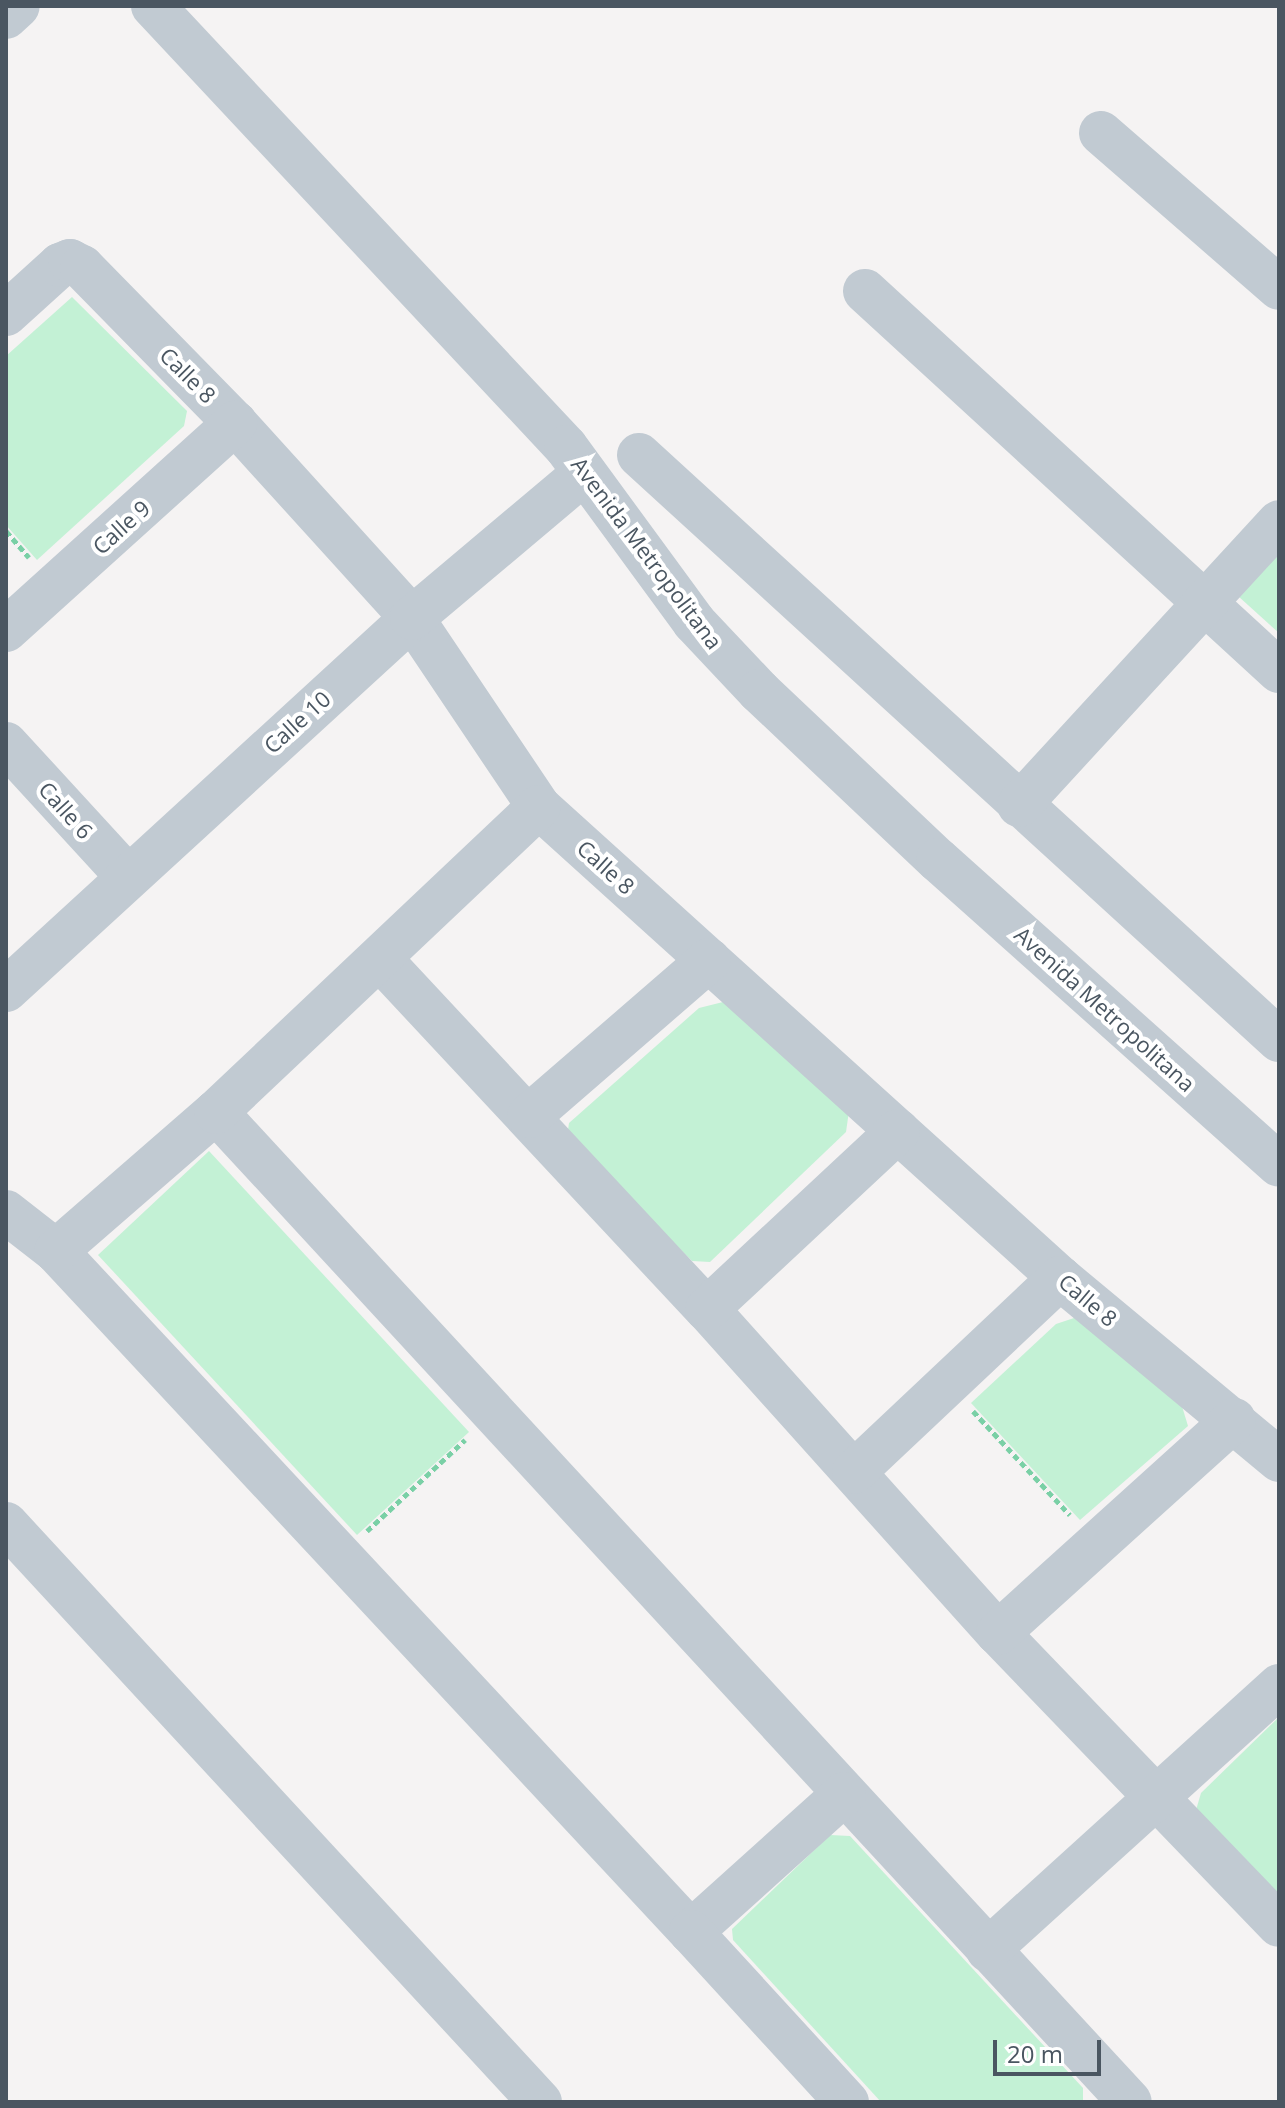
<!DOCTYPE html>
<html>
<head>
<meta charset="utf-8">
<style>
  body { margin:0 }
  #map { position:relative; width:1285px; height:2108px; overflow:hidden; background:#f5f3f3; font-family:"Open Sans",sans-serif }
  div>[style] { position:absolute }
  .green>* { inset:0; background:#c3f1d5 }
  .path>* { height:5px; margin-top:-2.5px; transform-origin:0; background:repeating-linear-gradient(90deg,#7ad0a6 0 6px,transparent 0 10px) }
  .minor>* { height:44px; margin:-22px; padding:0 22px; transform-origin:22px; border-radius:22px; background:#c1cad2 }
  span { translate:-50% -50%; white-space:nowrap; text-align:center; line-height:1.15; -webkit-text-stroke:8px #fff; paint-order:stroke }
  .street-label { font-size:22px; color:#4a5661 }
  .frame { position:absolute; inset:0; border:8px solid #4a5661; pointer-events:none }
  .scale { position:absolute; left:993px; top:2040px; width:108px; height:36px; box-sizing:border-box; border:4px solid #4a5661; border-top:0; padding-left:10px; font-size:24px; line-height:28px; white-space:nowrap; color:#4a5661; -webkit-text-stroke:6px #fff; paint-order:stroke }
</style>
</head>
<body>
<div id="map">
  <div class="green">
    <i style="clip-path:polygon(72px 297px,187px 411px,184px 426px,37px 560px,6px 525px,6px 356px)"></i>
    <i style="clip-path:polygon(1279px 550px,1279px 633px,1238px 596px)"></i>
    <i style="clip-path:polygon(723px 1002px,849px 1111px,846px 1132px,710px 1262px,692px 1261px,567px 1137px,569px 1123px,699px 1008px)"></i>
    <i style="clip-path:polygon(209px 1151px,469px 1432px,357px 1535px,98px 1255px)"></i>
    <i style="clip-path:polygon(1080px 1316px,1181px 1403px,1188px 1426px,1080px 1520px,971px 1403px,1056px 1324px)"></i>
    <i style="clip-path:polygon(1279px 1717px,1279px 1896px,1196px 1810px,1201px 1793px)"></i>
    <i style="clip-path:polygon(830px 1835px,850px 1836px,1083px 2088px,1083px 2102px,881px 2102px,733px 1940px,732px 1929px)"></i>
  </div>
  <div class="path">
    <i style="left:6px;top:531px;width:35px;rotate:49deg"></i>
    <i style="left:973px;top:1411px;width:142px;rotate:47deg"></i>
    <i style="left:367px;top:1531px;width:134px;rotate:-42.9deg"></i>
  </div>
  <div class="minor">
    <i style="left:153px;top:6px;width:604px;rotate:46.88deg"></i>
    <i style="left:566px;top:447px;width:217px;rotate:53.8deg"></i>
    <i style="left:694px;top:622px;width:95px;rotate:46.7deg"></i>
    <i style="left:759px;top:691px;width:246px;rotate:43.4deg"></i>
    <i style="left:938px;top:860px;width:457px;rotate:41.8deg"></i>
    <i style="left:6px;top:17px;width:16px;rotate:-43deg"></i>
    <i style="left:1101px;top:133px;width:236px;rotate:41deg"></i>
    <i style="left:865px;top:291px;width:562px;rotate:42.55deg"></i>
    <i style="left:6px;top:314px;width:73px;rotate:-42.2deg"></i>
    <i style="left:60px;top:265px;width:11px;rotate:-22deg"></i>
    <i style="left:70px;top:261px;width:13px;rotate:27deg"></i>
    <i style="left:82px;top:267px;width:219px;rotate:45.6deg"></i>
    <i style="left:235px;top:423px;width:263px;rotate:47.8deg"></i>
    <i style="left:412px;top:618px;width:228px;rotate:56.1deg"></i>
    <i style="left:539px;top:807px;width:702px;rotate:42.11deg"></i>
    <i style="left:1060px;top:1278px;width:285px;rotate:39.7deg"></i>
    <i style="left:639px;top:455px;width:867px;rotate:42.43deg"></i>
    <i style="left:6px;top:630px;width:309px;rotate:-42.1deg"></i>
    <i style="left:6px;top:744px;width:179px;rotate:47.5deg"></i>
    <i style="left:1019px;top:805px;width:384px;rotate:-47.4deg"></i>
    <i style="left:381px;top:960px;width:478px;rotate:47deg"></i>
    <i style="left:707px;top:1309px;width:435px;rotate:48.1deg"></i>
    <i style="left:998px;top:1633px;width:405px;rotate:46.1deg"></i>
    <i style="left:6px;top:990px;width:551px;rotate:-42.5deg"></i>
    <i style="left:412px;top:618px;width:224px;rotate:-40.1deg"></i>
    <i style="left:216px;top:1112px;width:1347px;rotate:47.29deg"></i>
    <i style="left:529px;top:1116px;width:238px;rotate:-40.9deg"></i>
    <i style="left:6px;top:1212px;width:63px;rotate:38deg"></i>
    <i style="left:56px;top:1251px;width:931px;rotate:47deg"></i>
    <i style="left:56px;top:1251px;width:212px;rotate:-41deg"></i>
    <i style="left:216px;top:1112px;width:444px;rotate:-43.4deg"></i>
    <i style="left:707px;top:1309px;width:261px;rotate:-43deg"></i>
    <i style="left:854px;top:1472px;width:283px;rotate:-43.3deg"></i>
    <i style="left:6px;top:1524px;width:787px;rotate:47.27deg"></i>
    <i style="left:998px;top:1633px;width:318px;rotate:-42.1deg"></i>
    <i style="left:844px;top:1794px;width:206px;rotate:138deg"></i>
    <i style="left:691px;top:1932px;width:231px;rotate:47.5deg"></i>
    <i style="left:988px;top:1950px;width:393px;rotate:-42.2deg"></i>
  </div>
  <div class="street-label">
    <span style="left:188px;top:375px;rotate:45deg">Calle 8</span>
    <span style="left:121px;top:527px;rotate:-42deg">Calle 9</span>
    <span style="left:647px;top:553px;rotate:53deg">Avenida Metropolitana</span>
    <span style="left:297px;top:722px;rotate:-42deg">Calle 10</span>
    <span style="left:66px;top:810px;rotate:48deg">Calle 6</span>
    <span style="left:606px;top:867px;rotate:42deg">Calle 8</span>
    <span style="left:1105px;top:1009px;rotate:42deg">Avenida Metropolitana</span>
    <span style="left:1088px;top:1300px;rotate:40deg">Calle 8</span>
  </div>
  <div class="frame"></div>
  <div class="scale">20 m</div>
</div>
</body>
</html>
